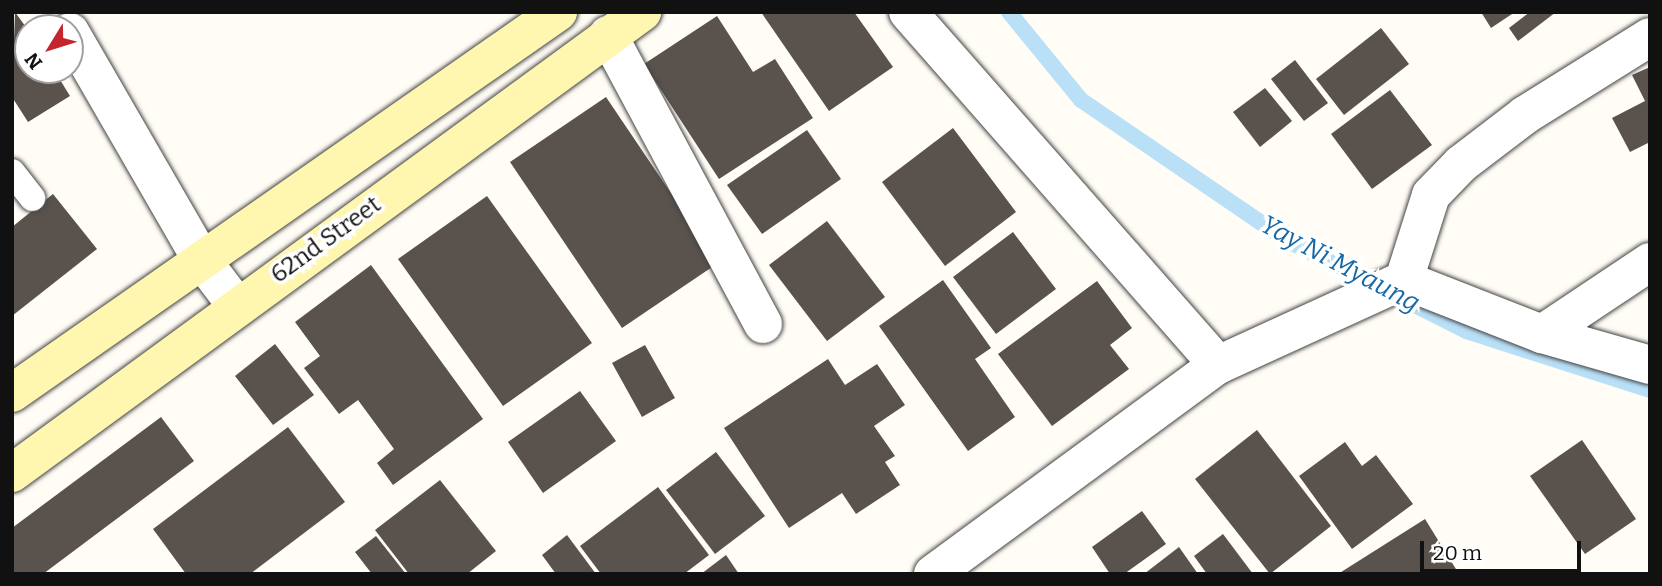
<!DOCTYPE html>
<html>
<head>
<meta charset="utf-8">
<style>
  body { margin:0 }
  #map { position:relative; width:1662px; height:586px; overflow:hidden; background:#fffdf5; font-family:Bitter,serif }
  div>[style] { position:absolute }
  .stream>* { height:16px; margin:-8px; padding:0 8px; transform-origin:8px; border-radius:8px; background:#b9e0f7 }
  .building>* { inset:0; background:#5a524d }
  .roads { filter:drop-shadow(0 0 2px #444) drop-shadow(0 0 2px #444) }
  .service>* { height:26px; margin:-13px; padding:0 13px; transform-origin:13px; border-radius:13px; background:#fff }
  .minor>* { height:38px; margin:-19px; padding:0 19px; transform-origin:19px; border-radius:19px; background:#fff }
  .secondary>* { height:38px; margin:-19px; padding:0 19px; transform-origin:19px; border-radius:19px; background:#fff6b0 }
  span { translate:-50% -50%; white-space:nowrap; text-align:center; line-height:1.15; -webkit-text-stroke:7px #fff; paint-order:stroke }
  .street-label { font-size:24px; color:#111 }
  .water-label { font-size:26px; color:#1768a6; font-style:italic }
  .frame { position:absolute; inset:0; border:14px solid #111; pointer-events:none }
  .north { position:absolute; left:14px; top:14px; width:70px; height:70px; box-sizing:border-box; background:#fff; border:2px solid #a0a0a0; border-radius:50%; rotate:232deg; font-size:19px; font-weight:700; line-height:28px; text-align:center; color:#111 }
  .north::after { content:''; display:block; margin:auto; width:24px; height:32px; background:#c4262e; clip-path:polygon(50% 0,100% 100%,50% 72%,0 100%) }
  .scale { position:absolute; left:1420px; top:541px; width:161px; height:32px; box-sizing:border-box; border:4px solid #111; border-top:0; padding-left:9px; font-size:21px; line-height:24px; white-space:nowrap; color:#111; -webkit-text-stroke:5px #fff; paint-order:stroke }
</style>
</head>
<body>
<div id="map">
  <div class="stream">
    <i style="left:1009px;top:12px;width:114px;rotate:50.7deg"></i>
    <i style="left:1081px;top:100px;width:250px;rotate:34.3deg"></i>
    <i style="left:1288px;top:241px;width:199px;rotate:26.8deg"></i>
    <i style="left:1466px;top:331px;width:193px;rotate:17.8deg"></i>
  </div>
  <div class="building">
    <i style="clip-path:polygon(15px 12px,28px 30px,28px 70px,54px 70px,70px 96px,28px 122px,12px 97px)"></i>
    <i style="clip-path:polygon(761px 12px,854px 12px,893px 67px,829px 111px)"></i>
    <i style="clip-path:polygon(1481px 12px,1515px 12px,1491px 28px)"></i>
    <i style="clip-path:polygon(1530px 12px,1556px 12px,1518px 41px,1509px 28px)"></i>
    <i style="clip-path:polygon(717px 16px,753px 72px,775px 59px,813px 118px,719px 179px,644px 64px)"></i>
    <i style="clip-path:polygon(1381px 28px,1409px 64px,1344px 115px,1316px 79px)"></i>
    <i style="clip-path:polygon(1295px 60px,1328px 103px,1304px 121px,1271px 79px)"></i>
    <i style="clip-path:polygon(1650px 67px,1650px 142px,1630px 152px,1612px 118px,1645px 101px,1632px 75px)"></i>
    <i style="clip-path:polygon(1265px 88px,1292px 121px,1260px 147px,1233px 112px)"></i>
    <i style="clip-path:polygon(1390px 90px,1432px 145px,1372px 189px,1331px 134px)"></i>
    <i style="clip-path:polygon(606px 97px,718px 263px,622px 328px,510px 162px)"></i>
    <i style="clip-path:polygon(953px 128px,1016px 212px,945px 266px,882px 182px)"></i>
    <i style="clip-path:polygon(807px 130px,841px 179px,762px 234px,727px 185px)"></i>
    <i style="clip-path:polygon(53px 194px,97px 249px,12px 316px,12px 227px)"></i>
    <i style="clip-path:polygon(487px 196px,592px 343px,503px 406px,398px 259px)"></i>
    <i style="clip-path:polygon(827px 221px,885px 297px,827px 341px,769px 265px)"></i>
    <i style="clip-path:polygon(1013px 232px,1056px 289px,996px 334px,953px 277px)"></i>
    <i style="clip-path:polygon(371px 265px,483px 419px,393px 485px,377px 463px,394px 449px,358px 400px,339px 414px,304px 368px,320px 356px,295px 322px)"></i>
    <i style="clip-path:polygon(943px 280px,991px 348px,975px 359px,1015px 417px,968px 451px,879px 326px)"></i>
    <i style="clip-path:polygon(1097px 281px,1132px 328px,1110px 345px,1129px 369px,1052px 426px,998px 354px)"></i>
    <i style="clip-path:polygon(275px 344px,314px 395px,273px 425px,235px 376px)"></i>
    <i style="clip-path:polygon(645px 345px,675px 398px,642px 417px,612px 363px)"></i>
    <i style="clip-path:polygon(828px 359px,845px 385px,877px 364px,905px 405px,874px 426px,895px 456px,885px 462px,900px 485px,856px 514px,842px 493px,789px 528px,724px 428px)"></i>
    <i style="clip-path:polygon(580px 391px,616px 441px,543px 493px,508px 442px)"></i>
    <i style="clip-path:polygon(161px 417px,194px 461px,43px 574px,12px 574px,12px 528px)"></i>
    <i style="clip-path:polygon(288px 427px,345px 502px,250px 574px,186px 574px,153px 529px)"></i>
    <i style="clip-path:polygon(1257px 430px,1331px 526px,1270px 574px,1195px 479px)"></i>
    <i style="clip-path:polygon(1582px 440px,1636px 519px,1585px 554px,1530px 476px)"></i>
    <i style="clip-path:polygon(1345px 442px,1362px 466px,1376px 455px,1413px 504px,1352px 549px,1299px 476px)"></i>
    <i style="clip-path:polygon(716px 452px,765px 516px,715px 554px,666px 490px)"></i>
    <i style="clip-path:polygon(440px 480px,496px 551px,467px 574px,409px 574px,375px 530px)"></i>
    <i style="clip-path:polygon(658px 487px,709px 555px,684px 574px,601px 574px,580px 546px)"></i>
    <i style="clip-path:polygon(1142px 511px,1166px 544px,1124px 574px,1110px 574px,1092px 547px)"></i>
    <i style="clip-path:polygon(1425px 519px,1459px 574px,1338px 574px)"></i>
    <i style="clip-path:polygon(1223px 534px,1253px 574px,1207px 574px,1194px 556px)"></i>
    <i style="clip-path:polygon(567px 535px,596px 574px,556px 574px,542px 555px)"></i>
    <i style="clip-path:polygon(376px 536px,406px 574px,372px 574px,355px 552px)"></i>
    <i style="clip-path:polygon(1179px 547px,1198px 574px,1144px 574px)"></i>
    <i style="clip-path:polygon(726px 555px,739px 574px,701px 574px)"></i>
  </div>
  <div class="roads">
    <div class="service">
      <i style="left:12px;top:172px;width:33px;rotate:52deg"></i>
    </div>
    <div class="minor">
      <i style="left:908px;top:12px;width:470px;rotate:48.7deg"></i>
      <i style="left:70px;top:32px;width:262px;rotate:60deg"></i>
      <i style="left:201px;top:259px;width:58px;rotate:52.7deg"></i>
      <i style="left:608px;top:35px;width:328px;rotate:61.8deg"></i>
      <i style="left:1404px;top:280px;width:89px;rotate:-72.4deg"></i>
      <i style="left:1431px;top:195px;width:43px;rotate:-45.9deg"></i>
      <i style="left:1461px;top:164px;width:81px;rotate:-37.4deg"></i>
      <i style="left:1525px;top:115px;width:147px;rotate:-32deg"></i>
      <i style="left:1542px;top:334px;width:130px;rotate:-33.7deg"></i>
      <i style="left:933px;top:574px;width:353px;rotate:-36.3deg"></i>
      <i style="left:1218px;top:365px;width:205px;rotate:-24.6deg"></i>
      <i style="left:1404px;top:280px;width:148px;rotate:21.4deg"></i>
      <i style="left:1542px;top:334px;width:112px;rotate:16deg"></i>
    </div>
    <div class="secondary">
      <i style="left:12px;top:393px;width:666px;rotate:-34.91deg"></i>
      <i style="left:12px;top:473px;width:781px;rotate:-36.19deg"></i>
    </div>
  </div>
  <div class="street-label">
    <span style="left:326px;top:240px;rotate:-36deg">62nd Street</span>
  </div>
  <div class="water-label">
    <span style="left:1340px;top:264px;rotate:28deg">Yay Ni Myaung</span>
  </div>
  <div class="frame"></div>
  <div class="north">N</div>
  <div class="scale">20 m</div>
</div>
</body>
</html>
